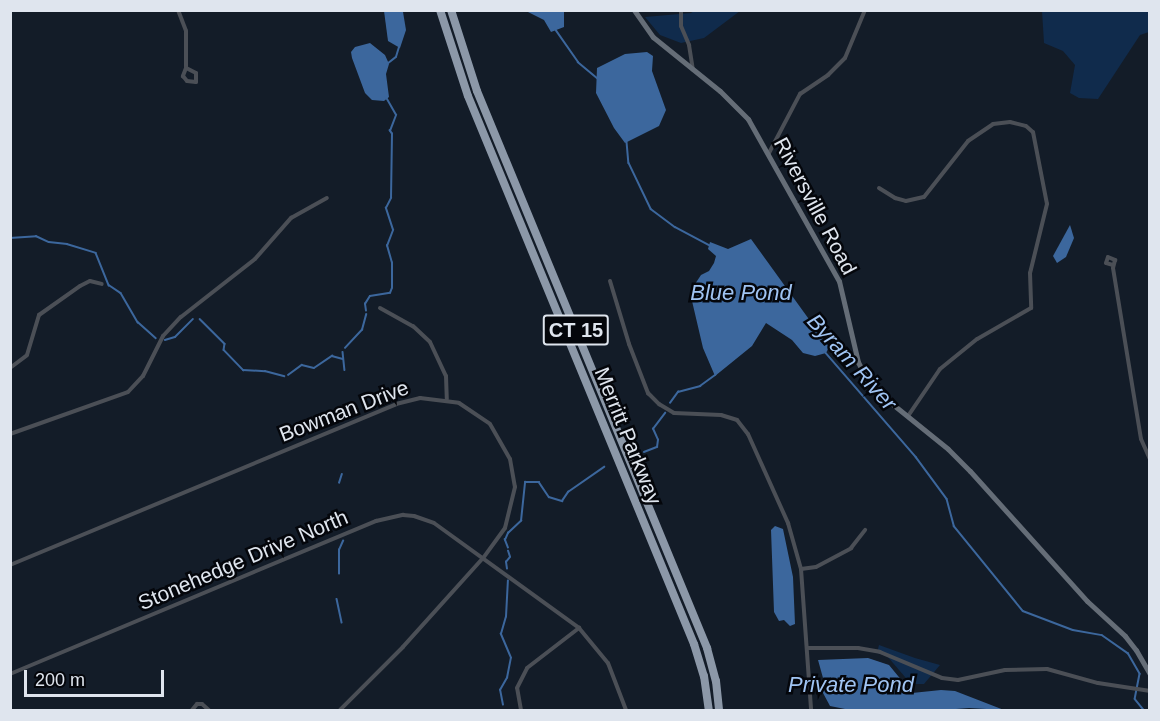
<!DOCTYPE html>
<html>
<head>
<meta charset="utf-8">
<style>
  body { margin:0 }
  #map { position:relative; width:1160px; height:721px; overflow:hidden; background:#131c28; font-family:Helvetica,sans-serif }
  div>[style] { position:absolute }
  .green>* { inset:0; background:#102b4c }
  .water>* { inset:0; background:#3c679d }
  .stream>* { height:1.5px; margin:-0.75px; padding:0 0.75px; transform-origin:0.75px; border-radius:0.75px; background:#3c679d }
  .street>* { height:4px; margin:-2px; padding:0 2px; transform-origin:2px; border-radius:2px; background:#4b4f56 }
  .secondary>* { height:5px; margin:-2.5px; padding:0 2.5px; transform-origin:2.5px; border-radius:2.5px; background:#656d77 }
  .highway>* { height:8px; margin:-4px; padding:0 4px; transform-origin:4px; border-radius:4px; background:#8c98a8 }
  span { translate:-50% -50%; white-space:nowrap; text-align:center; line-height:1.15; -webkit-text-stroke:5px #04060b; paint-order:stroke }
  .shield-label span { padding:2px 4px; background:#04060b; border:2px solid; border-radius:4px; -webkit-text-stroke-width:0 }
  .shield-label { font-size:20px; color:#dfe5ee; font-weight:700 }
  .street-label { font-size:21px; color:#dfe5ee }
  .water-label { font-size:22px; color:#a0c4f3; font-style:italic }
  .frame { position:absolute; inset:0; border:12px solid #dfe5ee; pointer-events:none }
  .scale { position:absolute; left:24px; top:670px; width:140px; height:27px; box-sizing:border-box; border:3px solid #dfe5ee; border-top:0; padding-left:8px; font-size:18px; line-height:21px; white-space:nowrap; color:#dfe5ee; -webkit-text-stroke:4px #04060b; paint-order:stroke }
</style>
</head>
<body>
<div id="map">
  <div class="green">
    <i style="clip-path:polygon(694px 11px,740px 11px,704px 38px,681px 43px,660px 35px,645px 17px,691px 13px)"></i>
    <i style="clip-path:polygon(1042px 11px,1149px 11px,1149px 32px,1140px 35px,1098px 99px,1079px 98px,1070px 93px,1075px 65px,1063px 51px,1044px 43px)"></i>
    <i style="clip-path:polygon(879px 645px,915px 658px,940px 665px,924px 684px,911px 684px,887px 656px,877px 653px)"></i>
  </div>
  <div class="water">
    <i style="clip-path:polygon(384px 11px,403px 12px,406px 30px,400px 48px,388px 41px)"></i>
    <i style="clip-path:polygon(526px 11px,564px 11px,564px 27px,551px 32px,544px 20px)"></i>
    <i style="clip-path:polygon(370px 43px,385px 55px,389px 64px,386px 74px,389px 97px,384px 101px,372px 100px,365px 93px,352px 58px,351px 52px,355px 47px)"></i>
    <i style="clip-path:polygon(647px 52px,653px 56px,652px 71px,666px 110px,659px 126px,625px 143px,614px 128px,596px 93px,597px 68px,625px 54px)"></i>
    <i style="clip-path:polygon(1070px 225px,1074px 238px,1066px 257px,1057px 263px,1053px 256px)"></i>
    <i style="clip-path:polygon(751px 239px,829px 347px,826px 353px,815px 356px,803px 353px,792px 340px,766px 323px,752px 346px,715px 376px,703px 348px,692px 301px,693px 287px,701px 275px,709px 271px,714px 263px,716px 256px,708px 249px,710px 242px,728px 249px)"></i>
    <i style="clip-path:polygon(775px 526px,783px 529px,793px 577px,795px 624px,790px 626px,784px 620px,779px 621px,774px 612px,771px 530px)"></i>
    <i style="clip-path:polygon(868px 658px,889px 665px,912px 693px,941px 690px,955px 691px,1004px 710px,969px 708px,943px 710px,850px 710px,830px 706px,823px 693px,823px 678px,818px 660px)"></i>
  </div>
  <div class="stream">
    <i style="left:556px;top:30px;width:39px;rotate:55deg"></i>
    <i style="left:578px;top:62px;width:25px;rotate:40deg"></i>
    <i style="left:387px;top:64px;width:11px;rotate:-38deg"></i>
    <i style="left:396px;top:57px;width:10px;rotate:-73deg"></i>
    <i style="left:627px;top:142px;width:21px;rotate:85deg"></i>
    <i style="left:629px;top:163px;width:51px;rotate:64.4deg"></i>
    <i style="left:651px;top:209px;width:30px;rotate:37deg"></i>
    <i style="left:675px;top:227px;width:40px;rotate:28deg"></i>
    <i style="left:10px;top:238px;width:26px;rotate:-4deg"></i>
    <i style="left:36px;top:236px;width:14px;rotate:25deg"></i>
    <i style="left:49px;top:242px;width:18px;rotate:6deg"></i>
    <i style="left:67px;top:244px;width:30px;rotate:17deg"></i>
    <i style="left:96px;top:253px;width:35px;rotate:68deg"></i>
    <i style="left:109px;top:285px;width:14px;rotate:34deg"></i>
    <i style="left:121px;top:293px;width:34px;rotate:60deg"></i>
    <i style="left:138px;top:322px;width:24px;rotate:42deg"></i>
    <i style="left:366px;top:311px;width:7px;rotate:-98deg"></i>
    <i style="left:365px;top:304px;width:9px;rotate:-58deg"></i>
    <i style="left:370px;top:296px;width:20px;rotate:-9deg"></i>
    <i style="left:390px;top:293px;width:5px;rotate:-68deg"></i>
    <i style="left:392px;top:288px;width:25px;rotate:-90deg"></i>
    <i style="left:392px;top:263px;width:18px;rotate:-106deg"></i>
    <i style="left:387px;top:246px;width:17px;rotate:-69deg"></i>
    <i style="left:393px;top:230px;width:23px;rotate:-108deg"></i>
    <i style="left:386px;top:208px;width:11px;rotate:-63deg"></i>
    <i style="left:391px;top:198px;width:64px;rotate:-89.1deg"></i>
    <i style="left:392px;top:134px;width:4px;rotate:-124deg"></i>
    <i style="left:390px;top:131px;width:17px;rotate:-69deg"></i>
    <i style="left:396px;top:115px;width:20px;rotate:-120deg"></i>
    <i style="left:200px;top:319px;width:35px;rotate:45deg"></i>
    <i style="left:225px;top:344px;width:6px;rotate:99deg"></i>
    <i style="left:224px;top:350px;width:28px;rotate:46deg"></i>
    <i style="left:243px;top:370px;width:22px;rotate:3deg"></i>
    <i style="left:265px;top:371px;width:20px;rotate:15deg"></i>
    <i style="left:165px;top:340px;width:10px;rotate:-17deg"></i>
    <i style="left:175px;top:337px;width:25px;rotate:-45deg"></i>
    <i style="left:345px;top:348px;width:25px;rotate:-47deg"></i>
    <i style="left:362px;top:330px;width:16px;rotate:-75deg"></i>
    <i style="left:343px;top:352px;width:18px;rotate:84deg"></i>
    <i style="left:826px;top:353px;width:138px;rotate:49.1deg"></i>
    <i style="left:916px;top:457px;width:52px;rotate:53.6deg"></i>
    <i style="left:947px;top:499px;width:28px;rotate:75deg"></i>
    <i style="left:954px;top:526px;width:109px;rotate:50.9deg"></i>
    <i style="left:1023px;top:611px;width:53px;rotate:20.8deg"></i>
    <i style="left:1073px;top:630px;width:29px;rotate:10deg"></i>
    <i style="left:1102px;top:635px;width:32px;rotate:35deg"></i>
    <i style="left:1128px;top:653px;width:24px;rotate:60deg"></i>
    <i style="left:1140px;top:674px;width:25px;rotate:101deg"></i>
    <i style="left:1135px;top:699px;width:14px;rotate:51deg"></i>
    <i style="left:288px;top:375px;width:17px;rotate:-36deg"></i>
    <i style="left:302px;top:365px;width:12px;rotate:14deg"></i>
    <i style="left:314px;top:368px;width:22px;rotate:-34deg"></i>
    <i style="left:332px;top:356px;width:11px;rotate:15deg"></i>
    <i style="left:670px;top:403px;width:14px;rotate:-54deg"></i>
    <i style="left:678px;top:392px;width:23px;rotate:-15deg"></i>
    <i style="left:700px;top:386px;width:19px;rotate:-36deg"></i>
    <i style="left:644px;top:452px;width:14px;rotate:-21deg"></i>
    <i style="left:657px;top:447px;width:7px;rotate:-82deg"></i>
    <i style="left:658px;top:440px;width:12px;rotate:-114deg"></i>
    <i style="left:653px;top:429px;width:20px;rotate:-53deg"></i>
    <i style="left:339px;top:483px;width:9px;rotate:-72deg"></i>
    <i style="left:508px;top:548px;width:9px;rotate:-111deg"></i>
    <i style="left:505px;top:540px;width:8px;rotate:-67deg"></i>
    <i style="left:508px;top:533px;width:18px;rotate:-43deg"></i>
    <i style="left:521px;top:521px;width:39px;rotate:-84deg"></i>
    <i style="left:525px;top:482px;width:14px"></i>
    <i style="left:539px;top:482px;width:18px;rotate:56deg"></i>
    <i style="left:549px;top:497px;width:14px;rotate:17deg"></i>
    <i style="left:562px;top:501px;width:11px;rotate:-56deg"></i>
    <i style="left:568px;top:492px;width:44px;rotate:-34.8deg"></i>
    <i style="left:507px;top:569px;width:7px;rotate:-98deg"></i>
    <i style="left:506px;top:562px;width:6px;rotate:-51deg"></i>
    <i style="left:510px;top:557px;width:6px;rotate:-108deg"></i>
    <i style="left:339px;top:574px;width:24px;rotate:-90deg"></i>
    <i style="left:339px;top:550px;width:10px;rotate:-66deg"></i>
    <i style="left:337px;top:599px;width:24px;rotate:78deg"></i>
    <i style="left:503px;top:705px;width:15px;rotate:-101deg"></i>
    <i style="left:500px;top:690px;width:14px;rotate:-60deg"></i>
    <i style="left:507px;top:678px;width:20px;rotate:-79deg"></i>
    <i style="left:511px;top:658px;width:26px;rotate:-113deg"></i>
    <i style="left:501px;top:634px;width:18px;rotate:-74deg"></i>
    <i style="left:506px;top:617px;width:36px;rotate:-87deg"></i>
    <i style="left:503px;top:710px;width:1px"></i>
  </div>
  <div class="street">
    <i style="left:178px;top:10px;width:22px;rotate:69deg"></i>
    <i style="left:186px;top:31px;width:37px;rotate:90deg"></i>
    <i style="left:186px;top:68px;width:9px;rotate:111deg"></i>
    <i style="left:183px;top:76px;width:6px;rotate:51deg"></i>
    <i style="left:187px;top:81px;width:9px;rotate:6deg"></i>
    <i style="left:196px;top:82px;width:9px;rotate:-90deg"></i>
    <i style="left:196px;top:73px;width:11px;rotate:-153deg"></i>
    <i style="left:681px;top:10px;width:16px;rotate:90deg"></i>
    <i style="left:681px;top:26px;width:21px;rotate:67deg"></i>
    <i style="left:689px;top:45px;width:25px;rotate:81deg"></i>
    <i style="left:769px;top:153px;width:67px;rotate:-62.3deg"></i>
    <i style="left:800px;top:94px;width:34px;rotate:-34deg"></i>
    <i style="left:828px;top:75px;width:24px;rotate:-45deg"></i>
    <i style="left:845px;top:58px;width:52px;rotate:-67.4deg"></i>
    <i style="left:879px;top:188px;width:19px;rotate:32deg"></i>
    <i style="left:895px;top:198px;width:11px;rotate:15deg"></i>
    <i style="left:906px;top:201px;width:18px;rotate:-13deg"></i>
    <i style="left:924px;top:197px;width:71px;rotate:-51.8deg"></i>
    <i style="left:968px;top:141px;width:30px;rotate:-34deg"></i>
    <i style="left:993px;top:124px;width:17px;rotate:-7deg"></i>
    <i style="left:1010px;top:122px;width:16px;rotate:14deg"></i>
    <i style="left:1026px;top:126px;width:9px;rotate:41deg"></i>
    <i style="left:1033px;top:132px;width:73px;rotate:79deg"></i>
    <i style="left:1047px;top:204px;width:71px;rotate:103.8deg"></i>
    <i style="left:1030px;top:273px;width:35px;rotate:88deg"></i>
    <i style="left:1031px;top:308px;width:62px;rotate:150.1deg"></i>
    <i style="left:977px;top:339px;width:48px;rotate:141deg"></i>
    <i style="left:940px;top:369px;width:57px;rotate:124.2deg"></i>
    <i style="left:1113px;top:265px;width:7px;rotate:-164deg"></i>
    <i style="left:1106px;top:263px;width:6px;rotate:-72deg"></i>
    <i style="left:1108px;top:257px;width:8px;rotate:23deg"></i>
    <i style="left:1115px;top:260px;width:8px;rotate:104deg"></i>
    <i style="left:1113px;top:268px;width:173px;rotate:80.7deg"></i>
    <i style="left:1141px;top:439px;width:22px;rotate:66deg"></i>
    <i style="left:610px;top:281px;width:66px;rotate:73.2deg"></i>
    <i style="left:629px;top:344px;width:53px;rotate:68.8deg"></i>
    <i style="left:648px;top:393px;width:16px;rotate:45deg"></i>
    <i style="left:659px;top:404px;width:17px;rotate:31deg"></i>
    <i style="left:674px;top:413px;width:47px;rotate:2.4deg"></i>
    <i style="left:721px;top:415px;width:17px;rotate:17deg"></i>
    <i style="left:737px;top:420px;width:18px;rotate:52deg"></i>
    <i style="left:748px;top:434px;width:98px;rotate:65.8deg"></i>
    <i style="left:788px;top:523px;width:48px;rotate:74.2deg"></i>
    <i style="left:801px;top:569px;width:141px;rotate:85.9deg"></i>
    <i style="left:380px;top:308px;width:38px;rotate:29deg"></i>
    <i style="left:413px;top:326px;width:23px;rotate:43deg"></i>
    <i style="left:430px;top:342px;width:38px;rotate:65deg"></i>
    <i style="left:446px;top:376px;width:23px;rotate:88deg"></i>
    <i style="left:10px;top:368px;width:21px;rotate:-37deg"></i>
    <i style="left:27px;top:355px;width:42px;rotate:-73.3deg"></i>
    <i style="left:39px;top:315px;width:50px;rotate:-35.3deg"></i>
    <i style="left:80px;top:286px;width:11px;rotate:-27deg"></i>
    <i style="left:90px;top:281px;width:12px;rotate:14deg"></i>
    <i style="left:10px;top:434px;width:125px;rotate:-19.6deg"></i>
    <i style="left:128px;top:392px;width:22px;rotate:-47deg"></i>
    <i style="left:143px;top:376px;width:45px;rotate:-63.4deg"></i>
    <i style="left:163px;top:336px;width:26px;rotate:-47deg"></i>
    <i style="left:181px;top:317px;width:94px;rotate:-38.1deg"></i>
    <i style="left:255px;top:259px;width:55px;rotate:-48.7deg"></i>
    <i style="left:291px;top:218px;width:41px;rotate:-29.1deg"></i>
    <i style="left:10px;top:565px;width:418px;rotate:-22.6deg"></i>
    <i style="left:396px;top:404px;width:25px;rotate:-14deg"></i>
    <i style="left:420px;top:398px;width:39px;rotate:7deg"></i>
    <i style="left:459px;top:403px;width:37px;rotate:34deg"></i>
    <i style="left:490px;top:424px;width:40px;rotate:60.3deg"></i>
    <i style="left:510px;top:459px;width:28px;rotate:80deg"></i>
    <i style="left:515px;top:487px;width:42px;rotate:103.7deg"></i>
    <i style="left:505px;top:528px;width:37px;rotate:126deg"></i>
    <i style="left:483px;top:558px;width:120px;rotate:132deg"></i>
    <i style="left:403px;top:647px;width:89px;rotate:135deg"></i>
    <i style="left:801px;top:569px;width:15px;rotate:-8deg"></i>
    <i style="left:816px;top:567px;width:40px;rotate:-28deg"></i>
    <i style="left:851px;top:548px;width:23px;rotate:-52deg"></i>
    <i style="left:807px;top:648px;width:51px"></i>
    <i style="left:858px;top:648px;width:22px;rotate:10deg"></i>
    <i style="left:880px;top:652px;width:67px;rotate:22.8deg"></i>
    <i style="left:942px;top:678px;width:16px;rotate:7deg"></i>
    <i style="left:958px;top:680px;width:48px;rotate:-12deg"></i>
    <i style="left:1005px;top:670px;width:42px;rotate:-1.4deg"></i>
    <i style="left:1047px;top:669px;width:53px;rotate:15.4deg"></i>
    <i style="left:1098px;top:683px;width:53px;rotate:8.7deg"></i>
    <i style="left:10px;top:674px;width:397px;rotate:-22.7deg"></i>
    <i style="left:376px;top:521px;width:28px;rotate:-13deg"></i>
    <i style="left:403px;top:515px;width:11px;rotate:5deg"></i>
    <i style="left:414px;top:516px;width:21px;rotate:19deg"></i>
    <i style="left:434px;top:523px;width:179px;rotate:35.9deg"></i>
    <i style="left:579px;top:628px;width:45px;rotate:50.4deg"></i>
    <i style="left:608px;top:663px;width:50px;rotate:69deg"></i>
    <i style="left:192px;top:710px;width:8px;rotate:-50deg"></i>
    <i style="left:197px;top:704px;width:5px"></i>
    <i style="left:202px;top:704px;width:9px;rotate:41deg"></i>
    <i style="left:521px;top:710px;width:22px;rotate:-100deg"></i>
    <i style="left:517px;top:688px;width:22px;rotate:-63deg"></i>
    <i style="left:527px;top:668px;width:66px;rotate:-37.6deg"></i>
  </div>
  <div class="secondary">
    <i style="left:634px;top:10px;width:33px;rotate:55deg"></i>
    <i style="left:653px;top:37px;width:86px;rotate:38.9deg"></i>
    <i style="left:720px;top:91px;width:40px;rotate:45deg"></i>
    <i style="left:748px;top:119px;width:186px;rotate:60.7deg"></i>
    <i style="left:839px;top:281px;width:83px;rotate:76.8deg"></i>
    <i style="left:858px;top:362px;width:27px;rotate:63deg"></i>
    <i style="left:870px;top:386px;width:100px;rotate:38.9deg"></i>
    <i style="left:948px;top:449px;width:31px;rotate:45deg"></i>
    <i style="left:970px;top:471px;width:175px;rotate:48deg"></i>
    <i style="left:1087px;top:601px;width:52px;rotate:42.6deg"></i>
    <i style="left:1125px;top:636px;width:18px;rotate:52deg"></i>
    <i style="left:1136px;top:650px;width:28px;rotate:60deg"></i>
  </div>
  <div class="highway">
    <i style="left:440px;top:10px;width:90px;rotate:72deg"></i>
    <i style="left:468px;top:96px;width:593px;rotate:67.59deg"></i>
    <i style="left:694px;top:644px;width:34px;rotate:73deg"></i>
    <i style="left:704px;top:676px;width:34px;rotate:82deg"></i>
    <i style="left:451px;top:10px;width:85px;rotate:72.2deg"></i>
    <i style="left:477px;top:91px;width:603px;rotate:67.56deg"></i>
    <i style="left:707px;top:648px;width:34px;rotate:75deg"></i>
    <i style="left:716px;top:681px;width:29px;rotate:84deg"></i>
  </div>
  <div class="shield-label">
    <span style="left:576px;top:330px">CT 15</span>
  </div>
  <div class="street-label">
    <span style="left:815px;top:206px;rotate:62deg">Riversville Road</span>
    <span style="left:344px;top:411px;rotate:-21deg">Bowman Drive</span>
    <span style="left:628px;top:436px;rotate:68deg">Merritt Parkway</span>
    <span style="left:243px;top:560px;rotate:-23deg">Stonehedge Drive North</span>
  </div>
  <div class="water-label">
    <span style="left:741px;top:293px">Blue Pond</span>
    <span style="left:852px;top:362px;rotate:48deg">Byram River</span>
    <span style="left:851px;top:685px">Private Pond</span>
  </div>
  <div class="frame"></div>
  <div class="scale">200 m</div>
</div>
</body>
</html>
